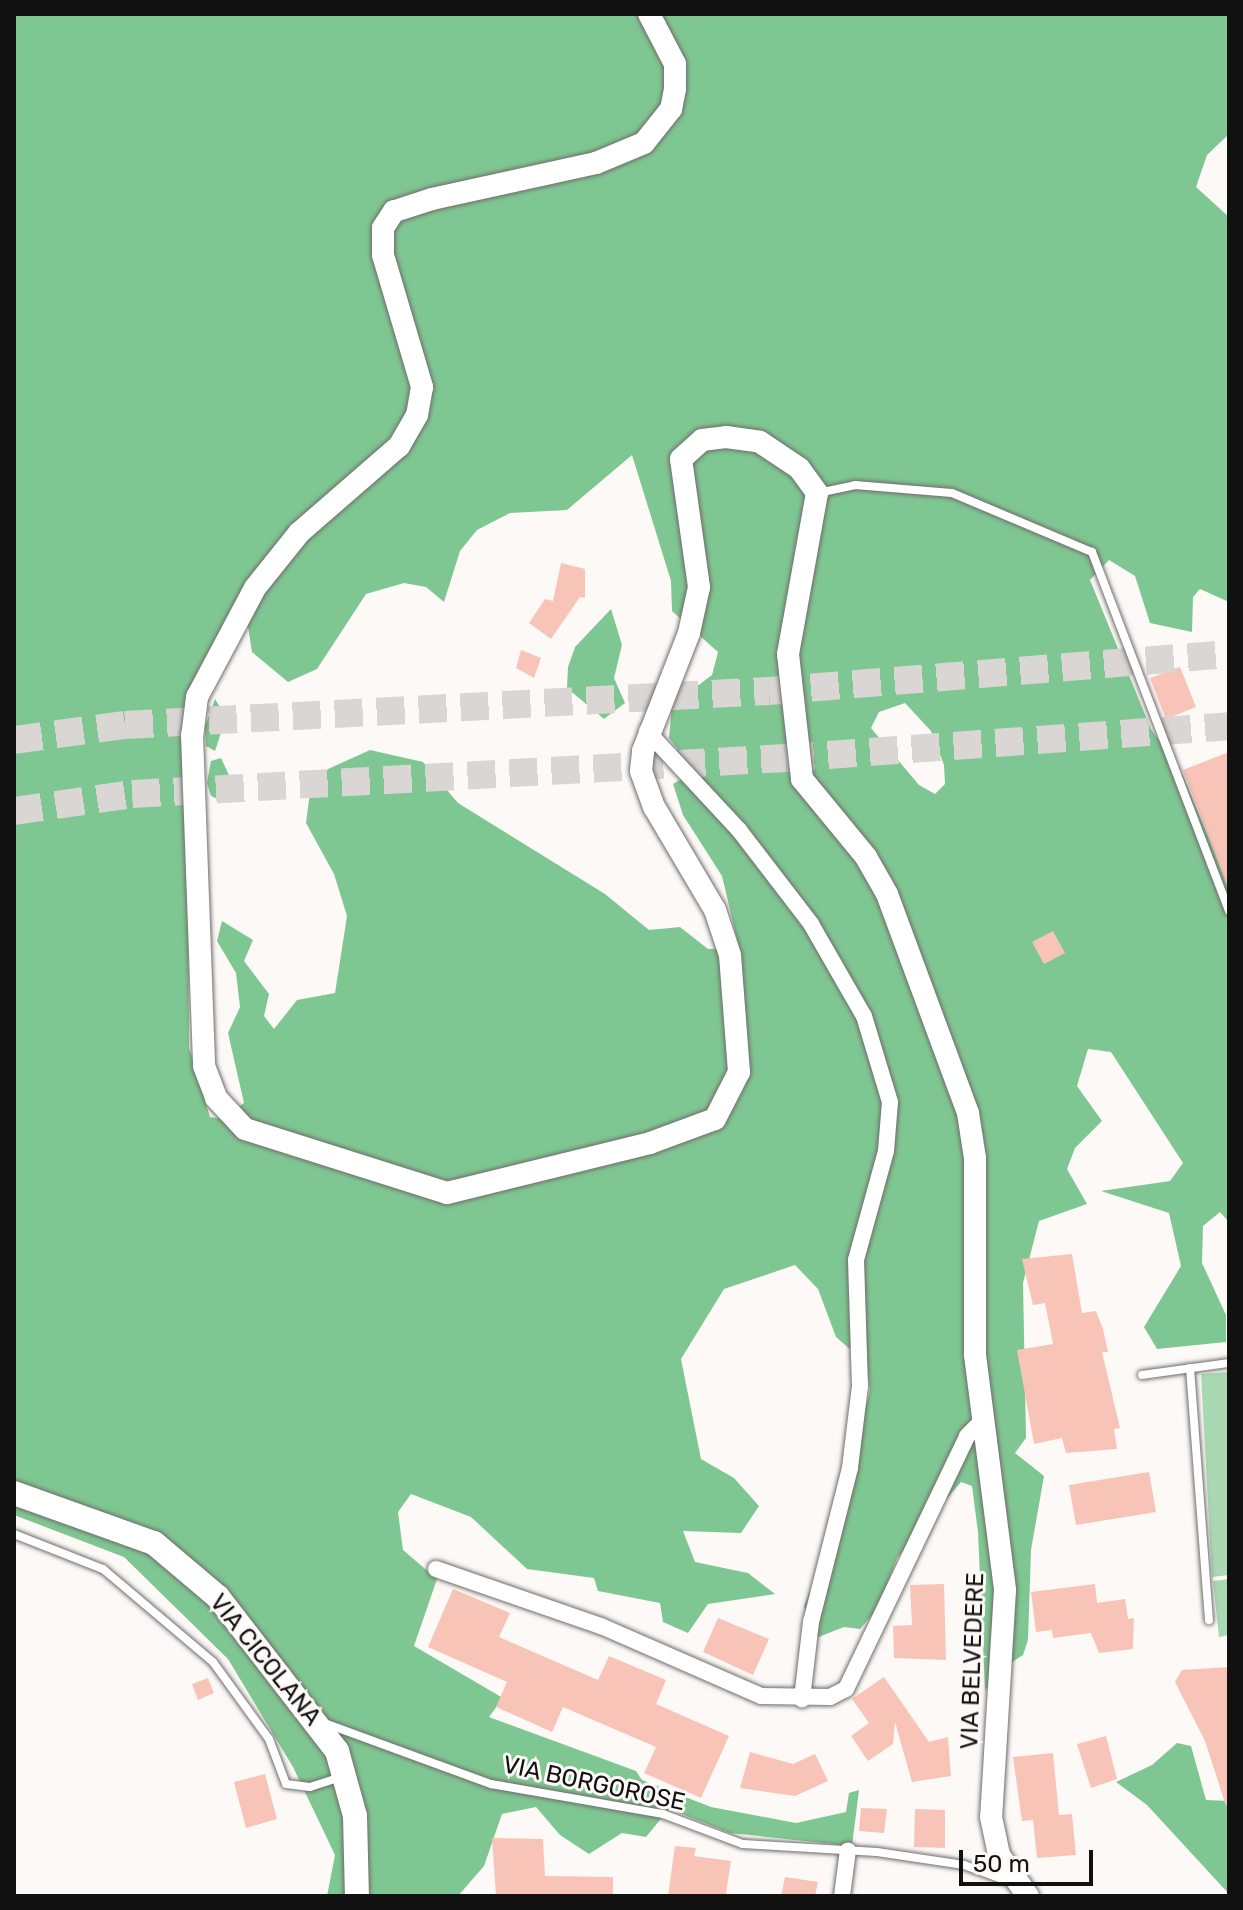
<!DOCTYPE html>
<html>
<head>
<meta charset="utf-8">
<style>
  body { margin:0 }
  #map { position:relative; width:1243px; height:1910px; overflow:hidden; background:#fdf9f7; font-family:Rubik,sans-serif }
  div>[style] { position:absolute }
  .green>* { inset:0; background:#a9d8b3 }
  .forest>* { inset:0; background:#7fc792 }
  .building>* { inset:0; background:#f9c4b8 }
  .highway-tunnel>* { height:28px; margin-top:-14px; transform-origin:0; background:repeating-linear-gradient(90deg,#dad6d4 0 28px,transparent 0 42px) }
  .roads { filter:drop-shadow(0 0 2px #706c6b) drop-shadow(0 0 2px #706c6b) }
  .lane>* { height:8px; margin:-4px; padding:0 4px; transform-origin:4px; border-radius:4px; background:#fff }
  .street>* { height:16px; margin:-8px; padding:0 8px; transform-origin:8px; border-radius:8px; background:#fff }
  .secondary>* { height:22px; margin:-11px; padding:0 11px; transform-origin:11px; border-radius:11px; background:#fff }
  .primary>* { height:24px; margin:-12px; padding:0 12px; transform-origin:12px; border-radius:12px; background:#fff }
  span { translate:-50% -50%; white-space:nowrap; text-align:center; line-height:1.15; -webkit-text-stroke:6px #fdf9f7; paint-order:stroke }
  .street-label { font-size:24px; color:#121111 }
  .frame { position:absolute; inset:0; border:16px solid #121111; pointer-events:none }
  .scale { position:absolute; left:959px; top:1850px; width:134px; height:36px; box-sizing:border-box; border:4px solid #121111; border-top:0; padding-left:10px; font-size:24px; line-height:28px; white-space:nowrap; color:#121111; -webkit-text-stroke:6px #fdf9f7; paint-order:stroke }
</style>
</head>
<body>
<div id="map">
  <div class="green">
    <i style="clip-path:polygon(1229px 1372px,1229px 1575px,1212px 1577px,1201px 1374px)"></i>
    <i style="clip-path:polygon(1229px 1579px,1229px 1635px,1219px 1637px,1213px 1581px)"></i>
  </div>
  <div class="forest">
    <i style="clip-path:polygon(evenodd,14px 14px,1229px 14px,1229px 134px,1207px 155px,1196px 187px,1229px 217px,1229px 602px,1200px 589px,1193px 597px,1192px 632px,1150px 623px,1135px 576px,1109px 560px,1090px 580px,1151px 729px,1183px 776px,1229px 886px,1229px 1222px,1220px 1212px,1203px 1226px,1202px 1263px,1226px 1315px,1226px 1342px,1157px 1349px,1144px 1327px,1181px 1266px,1169px 1213px,1101px 1191px,1170px 1181px,1183px 1163px,1111px 1052px,1088px 1049px,1077px 1086px,1102px 1121px,1075px 1148px,1067px 1169px,1087px 1204px,1039px 1221px,1023px 1283px,1026px 1438px,1015px 1453px,1044px 1476px,1031px 1550px,1028px 1640px,1023px 1655px,998px 1671px,985px 1691px,978px 1532px,972px 1486px,961px 1482px,897px 1558px,878px 1608px,860px 1629px,844px 1627px,816px 1638px,804px 1606px,829px 1544px,870px 1391px,867px 1364px,836px 1337px,818px 1289px,795px 1265px,724px 1289px,681px 1359px,701px 1459px,734px 1478px,759px 1506px,741px 1533px,683px 1531px,695px 1562px,748px 1573px,775px 1594px,708px 1604px,688px 1633px,663px 1622px,660px 1603px,598px 1591px,594px 1578px,527px 1569px,471px 1517px,411px 1494px,398px 1512px,403px 1550px,437px 1579px,414px 1646px,503px 1698px,489px 1717px,636px 1771px,642px 1780px,711px 1807px,796px 1823px,846px 1812px,849px 1793px,859px 1790px,852px 1846px,730px 1833px,669px 1809px,646px 1837px,622px 1833px,589px 1854px,560px 1835px,536px 1807px,502px 1814px,484px 1866px,458px 1896px,327px 1896px,335px 1855px,293px 1767px,228px 1659px,124px 1557px,14px 1515px,14px 14px,632px 455px,671px 581px,672px 611px,718px 652px,712px 675px,672px 705px,669px 738px,695px 771px,673px 784px,683px 815px,722px 876px,739px 948px,708px 949px,680px 927px,649px 930px,605px 894px,458px 803px,423px 762px,370px 750px,328px 769px,310px 792px,306px 823px,334px 874px,347px 916px,335px 993px,297px 1000px,274px 1029px,264px 1016px,269px 994px,244px 961px,253px 940px,222px 921px,217px 941px,236px 973px,240px 1007px,228px 1033px,244px 1103px,223px 1119px,210px 1117px,189px 1048px,188px 871px,198px 690px,230px 622px,248px 627px,252px 652px,288px 682px,317px 669px,366px 594px,404px 583px,426px 587px,444px 602px,460px 551px,477px 530px,510px 513px,567px 510px,632px 455px,14px 14px,905px 703px,931px 731px,944px 765px,945px 784px,935px 794px,919px 785px,871px 728px,879px 712px,905px 703px)"></i>
    <i style="clip-path:polygon(611px 609px,622px 645px,614px 678px,625px 703px,604px 719px,567px 688px,568px 667px,575px 647px)"></i>
    <i style="clip-path:polygon(215px 699px,226px 717px,215px 751px,206px 746px,205px 726px)"></i>
    <i style="clip-path:polygon(221px 758px,235px 788px,226px 803px,211px 796px,207px 783px,211px 761px)"></i>
    <i style="clip-path:polygon(1177px 1743px,1191px 1746px,1206px 1800px,1229px 1801px,1229px 1894px,1147px 1805px,1116px 1782px,1152px 1765px)"></i>
  </div>
  <div class="building">
    <i style="clip-path:polygon(561px 563px,585px 569px,585px 598px,580px 597px,551px 639px,529px 623px,545px 599px,553px 601px)"></i>
    <i style="clip-path:polygon(521px 650px,541px 658px,534px 678px,516px 668px)"></i>
    <i style="clip-path:polygon(1180px 667px,1196px 707px,1166px 719px,1150px 678px)"></i>
    <i style="clip-path:polygon(1229px 752px,1229px 891px,1183px 770px)"></i>
    <i style="clip-path:polygon(1053px 931px,1065px 953px,1044px 964px,1032px 942px)"></i>
    <i style="clip-path:polygon(1072px 1254px,1082px 1313px,1096px 1311px,1103px 1329px,1108px 1352px,1102px 1352px,1120px 1428px,1114px 1429px,1117px 1449px,1066px 1453px,1062px 1438px,1034px 1444px,1017px 1350px,1053px 1344px,1045px 1303px,1033px 1305px,1022px 1259px)"></i>
    <i style="clip-path:polygon(1149px 1472px,1156px 1512px,1076px 1525px,1069px 1485px)"></i>
    <i style="clip-path:polygon(944px 1584px,946px 1660px,894px 1658px,893px 1626px,912px 1625px,910px 1585px)"></i>
    <i style="clip-path:polygon(1095px 1584px,1097px 1603px,1125px 1599px,1128px 1619px,1134px 1618px,1133px 1649px,1099px 1653px,1091px 1633px,1053px 1638px,1052px 1630px,1036px 1632px,1031px 1592px)"></i>
    <i style="clip-path:polygon(453px 1589px,510px 1613px,499px 1637px,598px 1680px,609px 1656px,666px 1680px,656px 1704px,729px 1736px,701px 1798px,644px 1773px,656px 1747px,563px 1707px,552px 1732px,496px 1707px,507px 1682px,428px 1647px)"></i>
    <i style="clip-path:polygon(718px 1618px,769px 1639px,753px 1675px,703px 1652px)"></i>
    <i style="clip-path:polygon(1229px 1667px,1229px 1805px,1226px 1806px,1205px 1741px,1175px 1682px,1182px 1670px)"></i>
    <i style="clip-path:polygon(884px 1677px,929px 1742px,948px 1737px,951px 1776px,912px 1782px,895px 1722px,893px 1744px,868px 1761px,851px 1736px,869px 1723px,852px 1699px)"></i>
    <i style="clip-path:polygon(208px 1678px,214px 1693px,198px 1700px,192px 1684px)"></i>
    <i style="clip-path:polygon(1106px 1736px,1117px 1779px,1091px 1788px,1077px 1744px)"></i>
    <i style="clip-path:polygon(750px 1752px,793px 1764px,815px 1754px,828px 1781px,795px 1796px,740px 1788px)"></i>
    <i style="clip-path:polygon(1053px 1753px,1059px 1815px,1072px 1814px,1076px 1855px,1037px 1858px,1033px 1820px,1022px 1821px,1013px 1757px)"></i>
    <i style="clip-path:polygon(265px 1774px,277px 1819px,246px 1828px,234px 1782px)"></i>
    <i style="clip-path:polygon(861px 1808px,887px 1809px,884px 1833px,859px 1831px)"></i>
    <i style="clip-path:polygon(915px 1809px,945px 1810px,945px 1848px,914px 1847px)"></i>
    <i style="clip-path:polygon(492px 1838px,543px 1839px,545px 1876px,613px 1877px,613px 1896px,496px 1896px)"></i>
    <i style="clip-path:polygon(675px 1846px,696px 1848px,694px 1856px,731px 1861px,726px 1894px,668px 1896px)"></i>
    <i style="clip-path:polygon(785px 1877px,818px 1882px,815px 1896px,781px 1896px)"></i>
  </div>
  <div class="highway-tunnel">
    <i style="left:14px;top:740px;width:112px;rotate:-7.7deg"></i>
    <i style="left:125px;top:725px;width:645px;rotate:-3.02deg"></i>
    <i style="left:769px;top:691px;width:461px;rotate:-4.6deg"></i>
    <i style="left:14px;top:811px;width:119px;rotate:-8.2deg"></i>
    <i style="left:132px;top:794px;width:655px;rotate:-3.15deg"></i>
    <i style="left:786px;top:758px;width:444px;rotate:-4.1deg"></i>
  </div>
  <div class="roads">
    <div class="lane">
      <i style="left:818px;top:493px;width:38px;rotate:-12deg"></i>
      <i style="left:855px;top:485px;width:97px;rotate:4.7deg"></i>
      <i style="left:952px;top:493px;width:152px;rotate:22.9deg"></i>
      <i style="left:1092px;top:552px;width:384px;rotate:69.1deg"></i>
      <i style="left:1190px;top:1368px;width:253px;rotate:85.7deg"></i>
      <i style="left:1142px;top:1375px;width:88px;rotate:-7.9deg"></i>
      <i style="left:14px;top:1534px;width:96px;rotate:21.5deg"></i>
      <i style="left:103px;top:1569px;width:144px;rotate:40.2deg"></i>
      <i style="left:213px;top:1662px;width:95px;rotate:54deg"></i>
      <i style="left:269px;top:1739px;width:48px;rotate:69.3deg"></i>
      <i style="left:286px;top:1784px;width:24px;rotate:7deg"></i>
      <i style="left:310px;top:1787px;width:35px;rotate:-18deg"></i>
      <i style="left:327px;top:1724px;width:175px;rotate:20.1deg"></i>
      <i style="left:491px;top:1784px;width:175px;rotate:9.9deg"></i>
      <i style="left:663px;top:1814px;width:85px;rotate:20.6deg"></i>
      <i style="left:743px;top:1844px;width:134px;rotate:3.4deg"></i>
      <i style="left:877px;top:1852px;width:88px;rotate:8.5deg"></i>
      <i style="left:964px;top:1865px;width:49px;rotate:20.3deg"></i>
    </div>
    <div class="street">
      <i style="left:647px;top:731px;width:135px;rotate:47.1deg"></i>
      <i style="left:739px;top:830px;width:118px;rotate:52.5deg"></i>
      <i style="left:811px;top:924px;width:106px;rotate:60.1deg"></i>
      <i style="left:864px;top:1016px;width:90px;rotate:73.2deg"></i>
      <i style="left:890px;top:1102px;width:49px;rotate:94.7deg"></i>
      <i style="left:886px;top:1151px;width:113px;rotate:105.4deg"></i>
      <i style="left:856px;top:1260px;width:126px;rotate:88.2deg"></i>
      <i style="left:860px;top:1386px;width:83px;rotate:97deg"></i>
      <i style="left:850px;top:1468px;width:159px;rotate:104.2deg"></i>
      <i style="left:811px;top:1622px;width:78px;rotate:96.7deg"></i>
      <i style="left:436px;top:1569px;width:175px;rotate:19.1deg"></i>
      <i style="left:601px;top:1626px;width:175px;rotate:23.6deg"></i>
      <i style="left:761px;top:1696px;width:69px;rotate:0.8deg"></i>
      <i style="left:830px;top:1697px;width:18px;rotate:-27deg"></i>
      <i style="left:846px;top:1689px;width:280px;rotate:-64.4deg"></i>
      <i style="left:967px;top:1436px;width:24px;rotate:-45deg"></i>
      <i style="left:842px;top:1896px;width:46px;rotate:-82.6deg"></i>
    </div>
    <div class="secondary">
      <i style="left:649px;top:14px;width:56px;rotate:62.5deg"></i>
      <i style="left:675px;top:64px;width:25px;rotate:90deg"></i>
      <i style="left:675px;top:89px;width:20px;rotate:101deg"></i>
      <i style="left:671px;top:109px;width:43px;rotate:128.5deg"></i>
      <i style="left:644px;top:143px;width:52px;rotate:157.4deg"></i>
      <i style="left:596px;top:163px;width:168px;rotate:167.6deg"></i>
      <i style="left:432px;top:199px;width:40px;rotate:162deg"></i>
      <i style="left:394px;top:211px;width:20px;rotate:123deg"></i>
      <i style="left:383px;top:228px;width:27px;rotate:90deg"></i>
      <i style="left:383px;top:255px;width:138px;rotate:73.5deg"></i>
      <i style="left:422px;top:387px;width:28px;rotate:100deg"></i>
      <i style="left:417px;top:415px;width:36px;rotate:120deg"></i>
      <i style="left:399px;top:446px;width:133px;rotate:139deg"></i>
      <i style="left:299px;top:533px;width:70px;rotate:128.7deg"></i>
      <i style="left:255px;top:588px;width:123px;rotate:118deg"></i>
      <i style="left:197px;top:697px;width:38px;rotate:97deg"></i>
      <i style="left:192px;top:735px;width:331px;rotate:87.9deg"></i>
      <i style="left:204px;top:1066px;width:34px;rotate:69deg"></i>
      <i style="left:216px;top:1098px;width:42px;rotate:46.9deg"></i>
      <i style="left:245px;top:1129px;width:212px;rotate:17.6deg"></i>
      <i style="left:447px;top:1193px;width:209px;rotate:-13.8deg"></i>
      <i style="left:650px;top:1143px;width:69px;rotate:-20.3deg"></i>
      <i style="left:715px;top:1119px;width:53px;rotate:-62.9deg"></i>
      <i style="left:739px;top:1072px;width:117px;rotate:-94.4deg"></i>
      <i style="left:730px;top:955px;width:47px;rotate:-108.4deg"></i>
      <i style="left:715px;top:910px;width:120px;rotate:-120.6deg"></i>
      <i style="left:654px;top:807px;width:38px;rotate:-110deg"></i>
      <i style="left:641px;top:771px;width:20px;rotate:-84deg"></i>
      <i style="left:643px;top:751px;width:127px;rotate:-68.7deg"></i>
      <i style="left:689px;top:633px;width:47px;rotate:-77.7deg"></i>
      <i style="left:699px;top:587px;width:129px;rotate:-98deg"></i>
      <i style="left:681px;top:459px;width:28px;rotate:-42deg"></i>
      <i style="left:702px;top:440px;width:24px;rotate:-7deg"></i>
      <i style="left:726px;top:437px;width:34px;rotate:8deg"></i>
      <i style="left:760px;top:442px;width:47px;rotate:33.7deg"></i>
      <i style="left:799px;top:468px;width:31px;rotate:54deg"></i>
      <i style="left:817px;top:493px;width:164px;rotate:100.2deg"></i>
      <i style="left:788px;top:654px;width:126px;rotate:83.6deg"></i>
      <i style="left:802px;top:779px;width:101px;rotate:50.6deg"></i>
      <i style="left:866px;top:857px;width:43px;rotate:60.4deg"></i>
      <i style="left:887px;top:894px;width:233px;rotate:69.7deg"></i>
      <i style="left:968px;top:1113px;width:46px;rotate:81.2deg"></i>
      <i style="left:975px;top:1158px;width:197px;rotate:90deg"></i>
      <i style="left:975px;top:1355px;width:237px;rotate:82.7deg"></i>
      <i style="left:1005px;top:1590px;width:227px;rotate:93.5deg"></i>
      <i style="left:991px;top:1817px;width:39px;rotate:78deg"></i>
      <i style="left:999px;top:1855px;width:50px;rotate:54.7deg"></i>
    </div>
    <div class="primary">
      <i style="left:14px;top:1493px;width:149px;rotate:19.7deg"></i>
      <i style="left:154px;top:1543px;width:84px;rotate:40.2deg"></i>
      <i style="left:218px;top:1597px;width:195px;rotate:52.3deg"></i>
      <i style="left:337px;top:1751px;width:67px;rotate:74.5deg"></i>
      <i style="left:355px;top:1816px;width:80px;rotate:88.6deg"></i>
    </div>
  </div>
  <div class="street-label">
    <span style="left:265px;top:1660px;rotate:51deg">VIA CICOLANA</span>
    <span style="left:973px;top:1661px;rotate:-88deg">VIA BELVEDERE</span>
    <span style="left:594px;top:1784px;rotate:12deg">VIA BORGOROSE</span>
  </div>
  <div class="frame"></div>
  <div class="scale">50 m</div>
</div>
</body>
</html>
